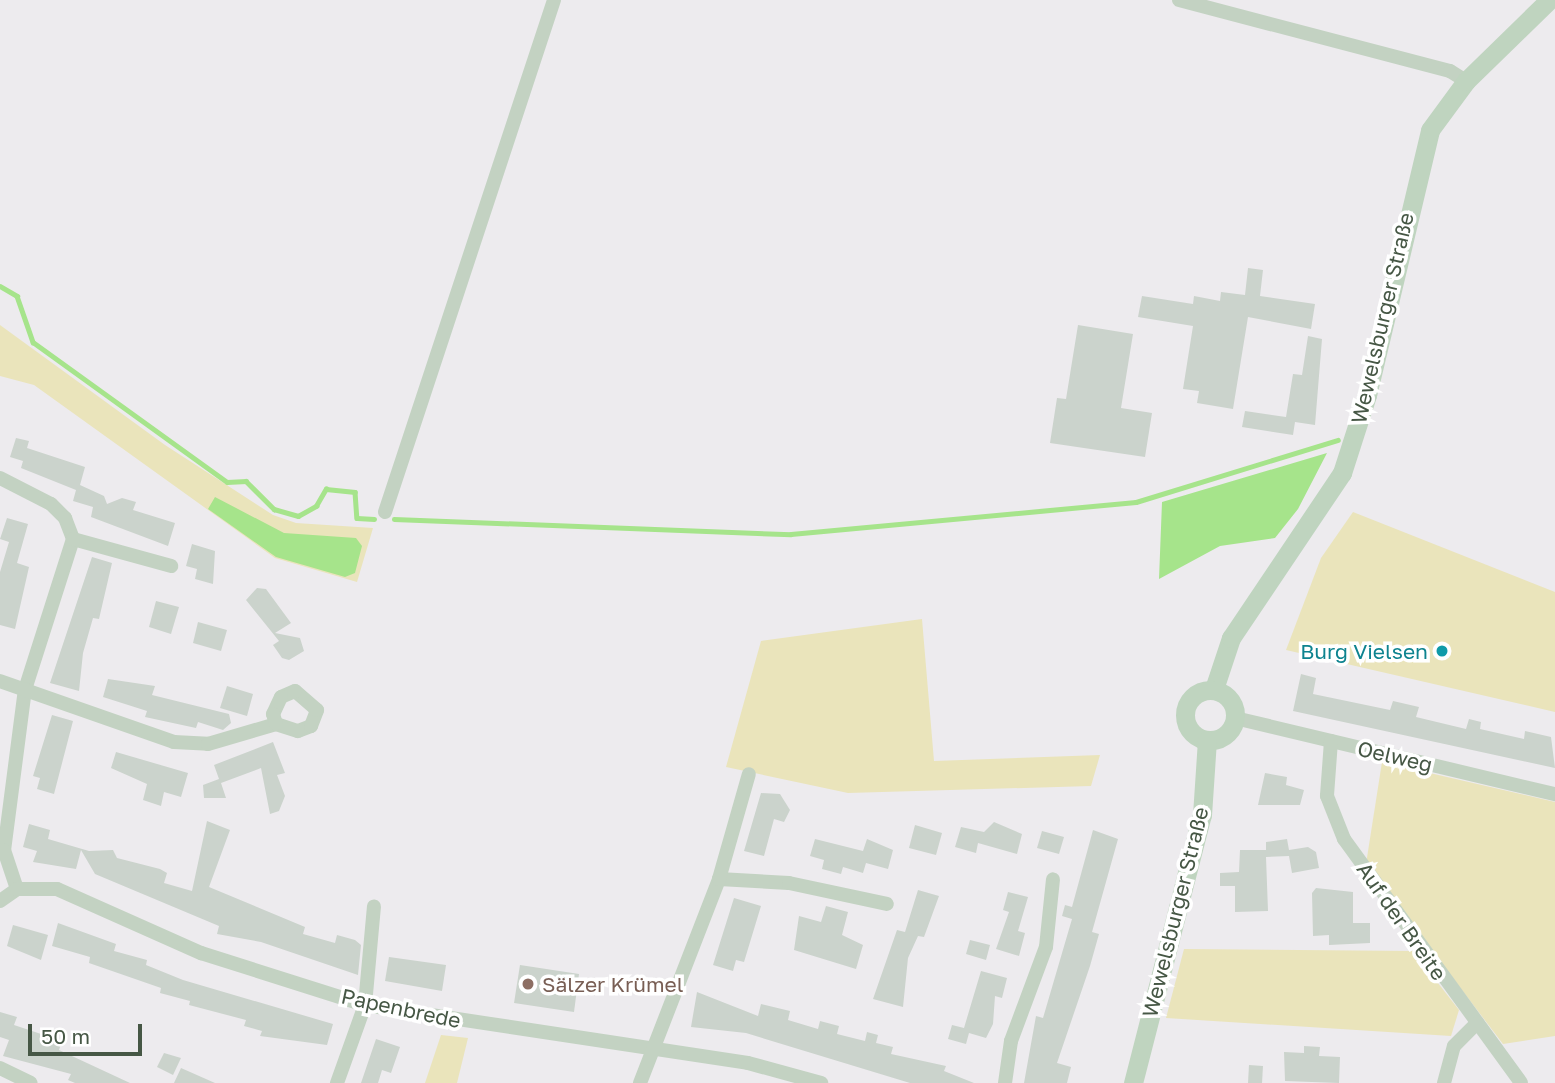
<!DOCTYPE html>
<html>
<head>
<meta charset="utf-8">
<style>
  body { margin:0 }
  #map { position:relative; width:1555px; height:1083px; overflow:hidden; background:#edebee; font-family:"Golos Text",sans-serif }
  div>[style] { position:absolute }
  .green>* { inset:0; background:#eae4bb }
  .water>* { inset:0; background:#a6e48b }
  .stream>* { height:4.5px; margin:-2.25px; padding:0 2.25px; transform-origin:2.25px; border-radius:2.25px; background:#a6e48b }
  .building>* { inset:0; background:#cbd3cc }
  .street>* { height:14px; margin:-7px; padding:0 7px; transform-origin:7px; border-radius:7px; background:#c3d2c2 }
  .secondary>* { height:19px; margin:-9.5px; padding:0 9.5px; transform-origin:9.5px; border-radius:9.5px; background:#bfd4bf }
  .secondary>.ring { margin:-9.5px; padding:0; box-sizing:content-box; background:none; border:19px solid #bfd4bf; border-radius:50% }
  .dots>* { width:19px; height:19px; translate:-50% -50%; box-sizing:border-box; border:4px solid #fff; border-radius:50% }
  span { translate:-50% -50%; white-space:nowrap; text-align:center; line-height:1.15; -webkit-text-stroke:7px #fff; paint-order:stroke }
  .street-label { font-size:21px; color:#465745 }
  .culture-label { font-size:21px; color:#0d838f }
  .right { translate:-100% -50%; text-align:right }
  .education-label { font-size:21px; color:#785e54 }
  .left { translate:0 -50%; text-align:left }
  .scale { position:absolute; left:28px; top:1024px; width:114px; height:32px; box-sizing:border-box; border:4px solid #465745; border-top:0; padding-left:9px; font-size:21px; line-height:24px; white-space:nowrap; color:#465745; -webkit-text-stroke:5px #fff; paint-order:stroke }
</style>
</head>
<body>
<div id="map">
  <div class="green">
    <i style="clip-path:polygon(0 325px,165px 445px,273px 515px,296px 523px,373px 528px,357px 582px,275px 558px,34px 385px,0 376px)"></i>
    <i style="clip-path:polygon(1353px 512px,1555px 592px,1555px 712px,1286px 650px,1321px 558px)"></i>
    <i style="clip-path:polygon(922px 619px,934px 761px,1100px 755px,1091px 786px,848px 793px,726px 767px,761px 641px)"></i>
    <i style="clip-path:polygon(1382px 762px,1555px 802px,1555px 1036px,1503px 1044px,1366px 864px)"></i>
    <i style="clip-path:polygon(1184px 949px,1413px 951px,1459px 1010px,1451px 1036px,1166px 1018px)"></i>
    <i style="clip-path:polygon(441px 1035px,468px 1038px,457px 1083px,425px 1083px)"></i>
  </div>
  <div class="water">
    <i style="clip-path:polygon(1327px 453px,1298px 509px,1275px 538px,1220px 546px,1159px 579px,1162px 502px)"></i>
    <i style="clip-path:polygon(215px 497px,284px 533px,356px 538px,362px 546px,355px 573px,345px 577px,276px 557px,208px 509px)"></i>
  </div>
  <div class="stream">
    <i style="left:0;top:286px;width:20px;rotate:30deg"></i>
    <i style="left:17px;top:296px;width:49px;rotate:70.8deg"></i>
    <i style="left:33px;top:342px;width:239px;rotate:35.8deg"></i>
    <i style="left:227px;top:482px;width:19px;rotate:-3deg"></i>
    <i style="left:246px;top:481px;width:40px;rotate:45deg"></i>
    <i style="left:274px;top:509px;width:25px;rotate:16deg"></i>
    <i style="left:298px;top:516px;width:21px;rotate:-29deg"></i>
    <i style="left:316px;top:506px;width:20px;rotate:-60deg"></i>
    <i style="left:326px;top:489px;width:29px;rotate:6deg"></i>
    <i style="left:355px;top:492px;width:26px;rotate:86deg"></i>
    <i style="left:357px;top:518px;width:17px;rotate:3deg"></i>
    <i style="left:394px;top:519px;width:397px;rotate:2.2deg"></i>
    <i style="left:791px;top:534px;width:346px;rotate:-5.3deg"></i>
    <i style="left:1136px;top:502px;width:211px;rotate:-17.1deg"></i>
  </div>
  <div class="building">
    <i style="clip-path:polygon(1248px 268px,1263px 270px,1260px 296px,1315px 304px,1311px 329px,1248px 317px,1233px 409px,1197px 403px,1199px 391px,1183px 389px,1193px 326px,1138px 317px,1142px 296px,1193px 304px,1194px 296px,1220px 301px,1221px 292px,1245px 295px)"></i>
    <i style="clip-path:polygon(1078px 325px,1133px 334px,1121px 408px,1152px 413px,1145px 457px,1050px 443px,1057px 398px,1066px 399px)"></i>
    <i style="clip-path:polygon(1308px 336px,1322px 339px,1315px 425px,1295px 422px,1293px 435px,1242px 427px,1245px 411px,1286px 417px,1293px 374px,1302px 375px)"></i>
    <i style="clip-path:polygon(16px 438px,29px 441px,27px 448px,85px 467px,80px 485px,104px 496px,107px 504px,122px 498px,136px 502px,133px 510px,175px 523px,168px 546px,91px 517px,93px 507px,73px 501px,76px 490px,21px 468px,23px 461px,10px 457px)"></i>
    <i style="clip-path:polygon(7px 518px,28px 524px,17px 563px,29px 567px,15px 629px,0 625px,0 572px,9px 542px,0 539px)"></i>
    <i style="clip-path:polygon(192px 544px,215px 551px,213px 584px,195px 579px,197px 569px,186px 566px)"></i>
    <i style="clip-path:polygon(92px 557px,112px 563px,99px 619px,93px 618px,83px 653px,79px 691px,50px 683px)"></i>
    <i style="clip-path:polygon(257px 588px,266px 589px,291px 623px,275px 633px,300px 638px,304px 651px,289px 660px,282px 658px,273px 645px,279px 641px,246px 600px)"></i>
    <i style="clip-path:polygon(156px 601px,179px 607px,171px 634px,149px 627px)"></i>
    <i style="clip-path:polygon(198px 622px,227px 630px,221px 651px,193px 643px)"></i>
    <i style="clip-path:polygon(1301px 674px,1316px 678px,1313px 694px,1390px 710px,1393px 701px,1419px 707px,1416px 717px,1466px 729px,1469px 719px,1481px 722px,1480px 729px,1524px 739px,1525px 731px,1551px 737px,1555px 768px,1293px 711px)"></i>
    <i style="clip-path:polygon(108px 679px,155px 686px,152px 695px,229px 714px,231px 723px,223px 730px,198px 722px,196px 728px,145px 717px,147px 711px,103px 697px)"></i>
    <i style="clip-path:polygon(227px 686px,253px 694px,247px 716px,220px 708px)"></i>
    <i style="clip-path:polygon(52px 715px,73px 721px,54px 794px,37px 789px,40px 778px,33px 776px)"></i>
    <i style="clip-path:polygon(273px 742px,285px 773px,277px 775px,285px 796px,279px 811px,270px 814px,261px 768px,221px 783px,226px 798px,204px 798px,203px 785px,219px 779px,214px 765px)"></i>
    <i style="clip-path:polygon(116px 752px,188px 773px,181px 797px,164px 792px,161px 806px,143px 800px,147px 784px,111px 768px)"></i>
    <i style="clip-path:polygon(1265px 773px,1287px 777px,1286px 785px,1304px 790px,1300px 805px,1258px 805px)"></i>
    <i style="clip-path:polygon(761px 793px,780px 794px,790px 810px,784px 822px,774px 819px,764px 856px,744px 851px)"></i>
    <i style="clip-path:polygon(207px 821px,230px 830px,209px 887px,305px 927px,303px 934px,335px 943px,337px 935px,355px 940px,361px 945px,358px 975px,261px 942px,217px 934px,219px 926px,95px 874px,81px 850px,76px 869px,33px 862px,37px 851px,23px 847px,29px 824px,50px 830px,48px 839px,89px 851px,113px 850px,117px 858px,160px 869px,167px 873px,164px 883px,192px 891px)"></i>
    <i style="clip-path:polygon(994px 822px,1022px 834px,1017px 854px,978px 843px,976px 853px,955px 847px,961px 827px,984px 832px)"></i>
    <i style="clip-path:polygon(915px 825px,942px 833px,936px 855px,909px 848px)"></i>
    <i style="clip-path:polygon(1093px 830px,1118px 839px,1092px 932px,1099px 934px,1090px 966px,1057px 1063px,1071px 1067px,1067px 1083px,1024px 1083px,1036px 1016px,1043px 1018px,1072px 919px,1062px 916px,1065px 905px,1072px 907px)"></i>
    <i style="clip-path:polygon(1042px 831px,1064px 837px,1059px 854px,1037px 848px)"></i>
    <i style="clip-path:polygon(815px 839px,863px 851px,867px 839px,893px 850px,888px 869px,866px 863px,863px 873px,843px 867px,841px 874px,822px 869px,824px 860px,810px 856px)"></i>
    <i style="clip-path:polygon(1287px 839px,1289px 850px,1308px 847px,1316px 852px,1319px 868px,1292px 873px,1289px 856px,1266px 857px,1268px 911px,1235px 912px,1235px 886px,1220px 886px,1220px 873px,1239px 872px,1240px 850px,1266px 850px,1266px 842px)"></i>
    <i style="clip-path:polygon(1316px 888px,1353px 892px,1353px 923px,1370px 923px,1370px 943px,1329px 945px,1329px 935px,1313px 936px,1312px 893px)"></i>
    <i style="clip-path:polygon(918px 890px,939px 896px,924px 937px,918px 936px,908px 958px,903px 1007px,873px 999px,897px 930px,905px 932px)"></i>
    <i style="clip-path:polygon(1008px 892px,1028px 897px,1018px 931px,1025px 933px,1019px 956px,996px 949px,1009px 912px,1003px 910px)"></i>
    <i style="clip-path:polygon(734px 898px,761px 906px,744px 962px,736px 960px,733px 971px,713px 965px)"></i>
    <i style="clip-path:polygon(826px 906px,848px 912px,842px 935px,863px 945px,856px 969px,794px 950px,799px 916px,821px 922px)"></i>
    <i style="clip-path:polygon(58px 923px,116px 944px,114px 951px,147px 960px,146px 965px,183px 980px,333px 1024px,327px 1045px,260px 1036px,262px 1031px,244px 1026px,246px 1020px,189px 1005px,190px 1001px,160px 993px,161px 988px,89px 963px,90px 957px,52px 946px)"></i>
    <i style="clip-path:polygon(13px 925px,48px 935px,41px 960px,7px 946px)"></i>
    <i style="clip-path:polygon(970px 940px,990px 945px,986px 960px,966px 954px)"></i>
    <i style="clip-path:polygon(389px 957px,446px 965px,442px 991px,385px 981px)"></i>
    <i style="clip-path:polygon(520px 965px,579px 974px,574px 1012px,514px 1003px)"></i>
    <i style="clip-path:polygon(981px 971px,1007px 978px,1002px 998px,995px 996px,993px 1024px,986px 1038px,969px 1033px,966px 1044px,948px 1039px,952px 1025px,964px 1028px)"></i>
    <i style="clip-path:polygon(697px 992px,758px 1016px,761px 1004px,790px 1011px,788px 1020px,818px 1029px,820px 1021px,839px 1026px,837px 1034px,865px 1041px,867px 1032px,878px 1035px,876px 1043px,893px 1047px,891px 1054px,946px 1066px,944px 1071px,974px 1083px,910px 1083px,746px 1033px,691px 1027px)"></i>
    <i style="clip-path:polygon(0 1012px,17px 1017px,14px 1025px,62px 1041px,59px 1050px,130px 1083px,75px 1083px,68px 1080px,71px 1074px,3px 1056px,9px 1040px,0 1037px)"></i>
    <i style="clip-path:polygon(376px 1039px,400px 1047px,391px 1073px,382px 1070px,378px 1083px,361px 1083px)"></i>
    <i style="clip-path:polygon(1304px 1046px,1320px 1047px,1319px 1056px,1340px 1057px,1339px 1083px,1285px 1081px,1284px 1052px,1304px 1053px)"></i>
    <i style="clip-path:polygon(164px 1053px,181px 1058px,173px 1075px,157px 1067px)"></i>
    <i style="clip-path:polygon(1249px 1065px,1263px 1066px,1262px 1083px,1248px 1083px)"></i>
    <i style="clip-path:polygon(181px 1068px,215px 1083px,174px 1083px)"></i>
  </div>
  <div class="street">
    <i style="left:1179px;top:0;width:280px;rotate:14.7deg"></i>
    <i style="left:1450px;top:71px;width:19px;rotate:32deg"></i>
    <i style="left:0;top:478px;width:57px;rotate:27deg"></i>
    <i style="left:51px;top:504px;width:20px;rotate:45deg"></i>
    <i style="left:65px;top:518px;width:22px;rotate:69deg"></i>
    <i style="left:73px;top:539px;width:157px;rotate:107.7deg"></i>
    <i style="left:25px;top:689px;width:162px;rotate:97.4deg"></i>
    <i style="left:4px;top:850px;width:41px;rotate:71.6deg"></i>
    <i style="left:385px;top:512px;width:539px;rotate:-71.73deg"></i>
    <i style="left:73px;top:539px;width:102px;rotate:15.4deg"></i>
    <i style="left:0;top:681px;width:184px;rotate:19.3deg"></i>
    <i style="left:174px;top:742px;width:34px;rotate:3deg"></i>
    <i style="left:208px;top:744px;width:71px;rotate:-16.4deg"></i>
    <i style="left:276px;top:724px;width:23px;rotate:18deg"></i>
    <i style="left:298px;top:731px;width:14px;rotate:-21deg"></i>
    <i style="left:311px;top:726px;width:17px;rotate:-69deg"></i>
    <i style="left:317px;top:710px;width:29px;rotate:-139deg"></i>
    <i style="left:295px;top:691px;width:15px;rotate:157deg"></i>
    <i style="left:281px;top:697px;width:19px;rotate:115deg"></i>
    <i style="left:273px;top:714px;width:10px;rotate:73deg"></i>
    <i style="left:1235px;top:718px;width:329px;rotate:13.4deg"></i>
    <i style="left:1331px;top:741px;width:55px;rotate:94.2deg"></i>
    <i style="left:1327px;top:796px;width:46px;rotate:68.4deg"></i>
    <i style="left:1344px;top:839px;width:301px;rotate:54deg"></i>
    <i style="left:719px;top:879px;width:70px;rotate:3.3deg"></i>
    <i style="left:789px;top:883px;width:100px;rotate:12.1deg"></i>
    <i style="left:0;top:901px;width:21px;rotate:-35deg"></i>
    <i style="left:17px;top:889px;width:40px"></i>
    <i style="left:57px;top:889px;width:158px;rotate:24deg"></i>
    <i style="left:201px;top:953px;width:172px;rotate:17.6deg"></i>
    <i style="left:365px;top:1005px;width:387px;rotate:8.6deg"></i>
    <i style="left:748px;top:1063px;width:76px;rotate:15.3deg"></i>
    <i style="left:0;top:1068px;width:34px;rotate:26deg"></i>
    <i style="left:337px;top:1083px;width:83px;rotate:-70.3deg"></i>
    <i style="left:365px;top:1005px;width:99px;rotate:-84.8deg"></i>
    <i style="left:640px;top:1083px;width:219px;rotate:-68.8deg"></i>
    <i style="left:719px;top:879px;width:109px;rotate:-74.1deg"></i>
    <i style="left:1005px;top:1083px;width:42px;rotate:-81.9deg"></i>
    <i style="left:1011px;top:1041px;width:100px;rotate:-69.6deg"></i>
    <i style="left:1046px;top:947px;width:68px;rotate:-84.1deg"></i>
    <i style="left:1444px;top:1083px;width:38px;rotate:-75deg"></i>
    <i style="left:1454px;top:1046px;width:33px;rotate:-45deg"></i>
  </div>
  <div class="secondary">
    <i style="left:1214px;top:689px;width:54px;rotate:-71.6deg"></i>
    <i style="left:1231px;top:638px;width:199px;rotate:-56.1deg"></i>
    <i style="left:1342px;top:473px;width:82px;rotate:-72.2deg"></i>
    <i style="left:1367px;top:395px;width:272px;rotate:-76.6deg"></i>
    <i style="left:1430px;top:130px;width:61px;rotate:-53.7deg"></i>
    <i style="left:1466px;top:81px;width:116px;rotate:-44.3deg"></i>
    <i class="ring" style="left:1185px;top:690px;width:31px;height:31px"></i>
    <i style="left:1133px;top:1083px;width:277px;rotate:-75.6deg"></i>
    <i style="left:1202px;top:815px;width:75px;rotate:-86.2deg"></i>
  </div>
  <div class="dots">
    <i style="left:1442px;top:651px;background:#0f9aa8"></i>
    <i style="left:528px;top:984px;background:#8d6e63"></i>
  </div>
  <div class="street-label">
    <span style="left:1382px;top:318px;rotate:-77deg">Wewelsburger Straße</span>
    <span style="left:1395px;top:756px;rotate:13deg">Oelweg</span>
    <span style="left:1175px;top:912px;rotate:-76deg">Wewelsburger Straße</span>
    <span style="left:1402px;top:921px;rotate:55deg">Auf der Breite</span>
    <span style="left:401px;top:1008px;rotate:12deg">Papenbrede</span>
  </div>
  <div class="culture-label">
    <span class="right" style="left:1428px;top:651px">Burg Vielsen</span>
  </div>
  <div class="education-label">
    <span class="left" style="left:542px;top:984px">Sälzer Krümel</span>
  </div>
  <div class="scale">50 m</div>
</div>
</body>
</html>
